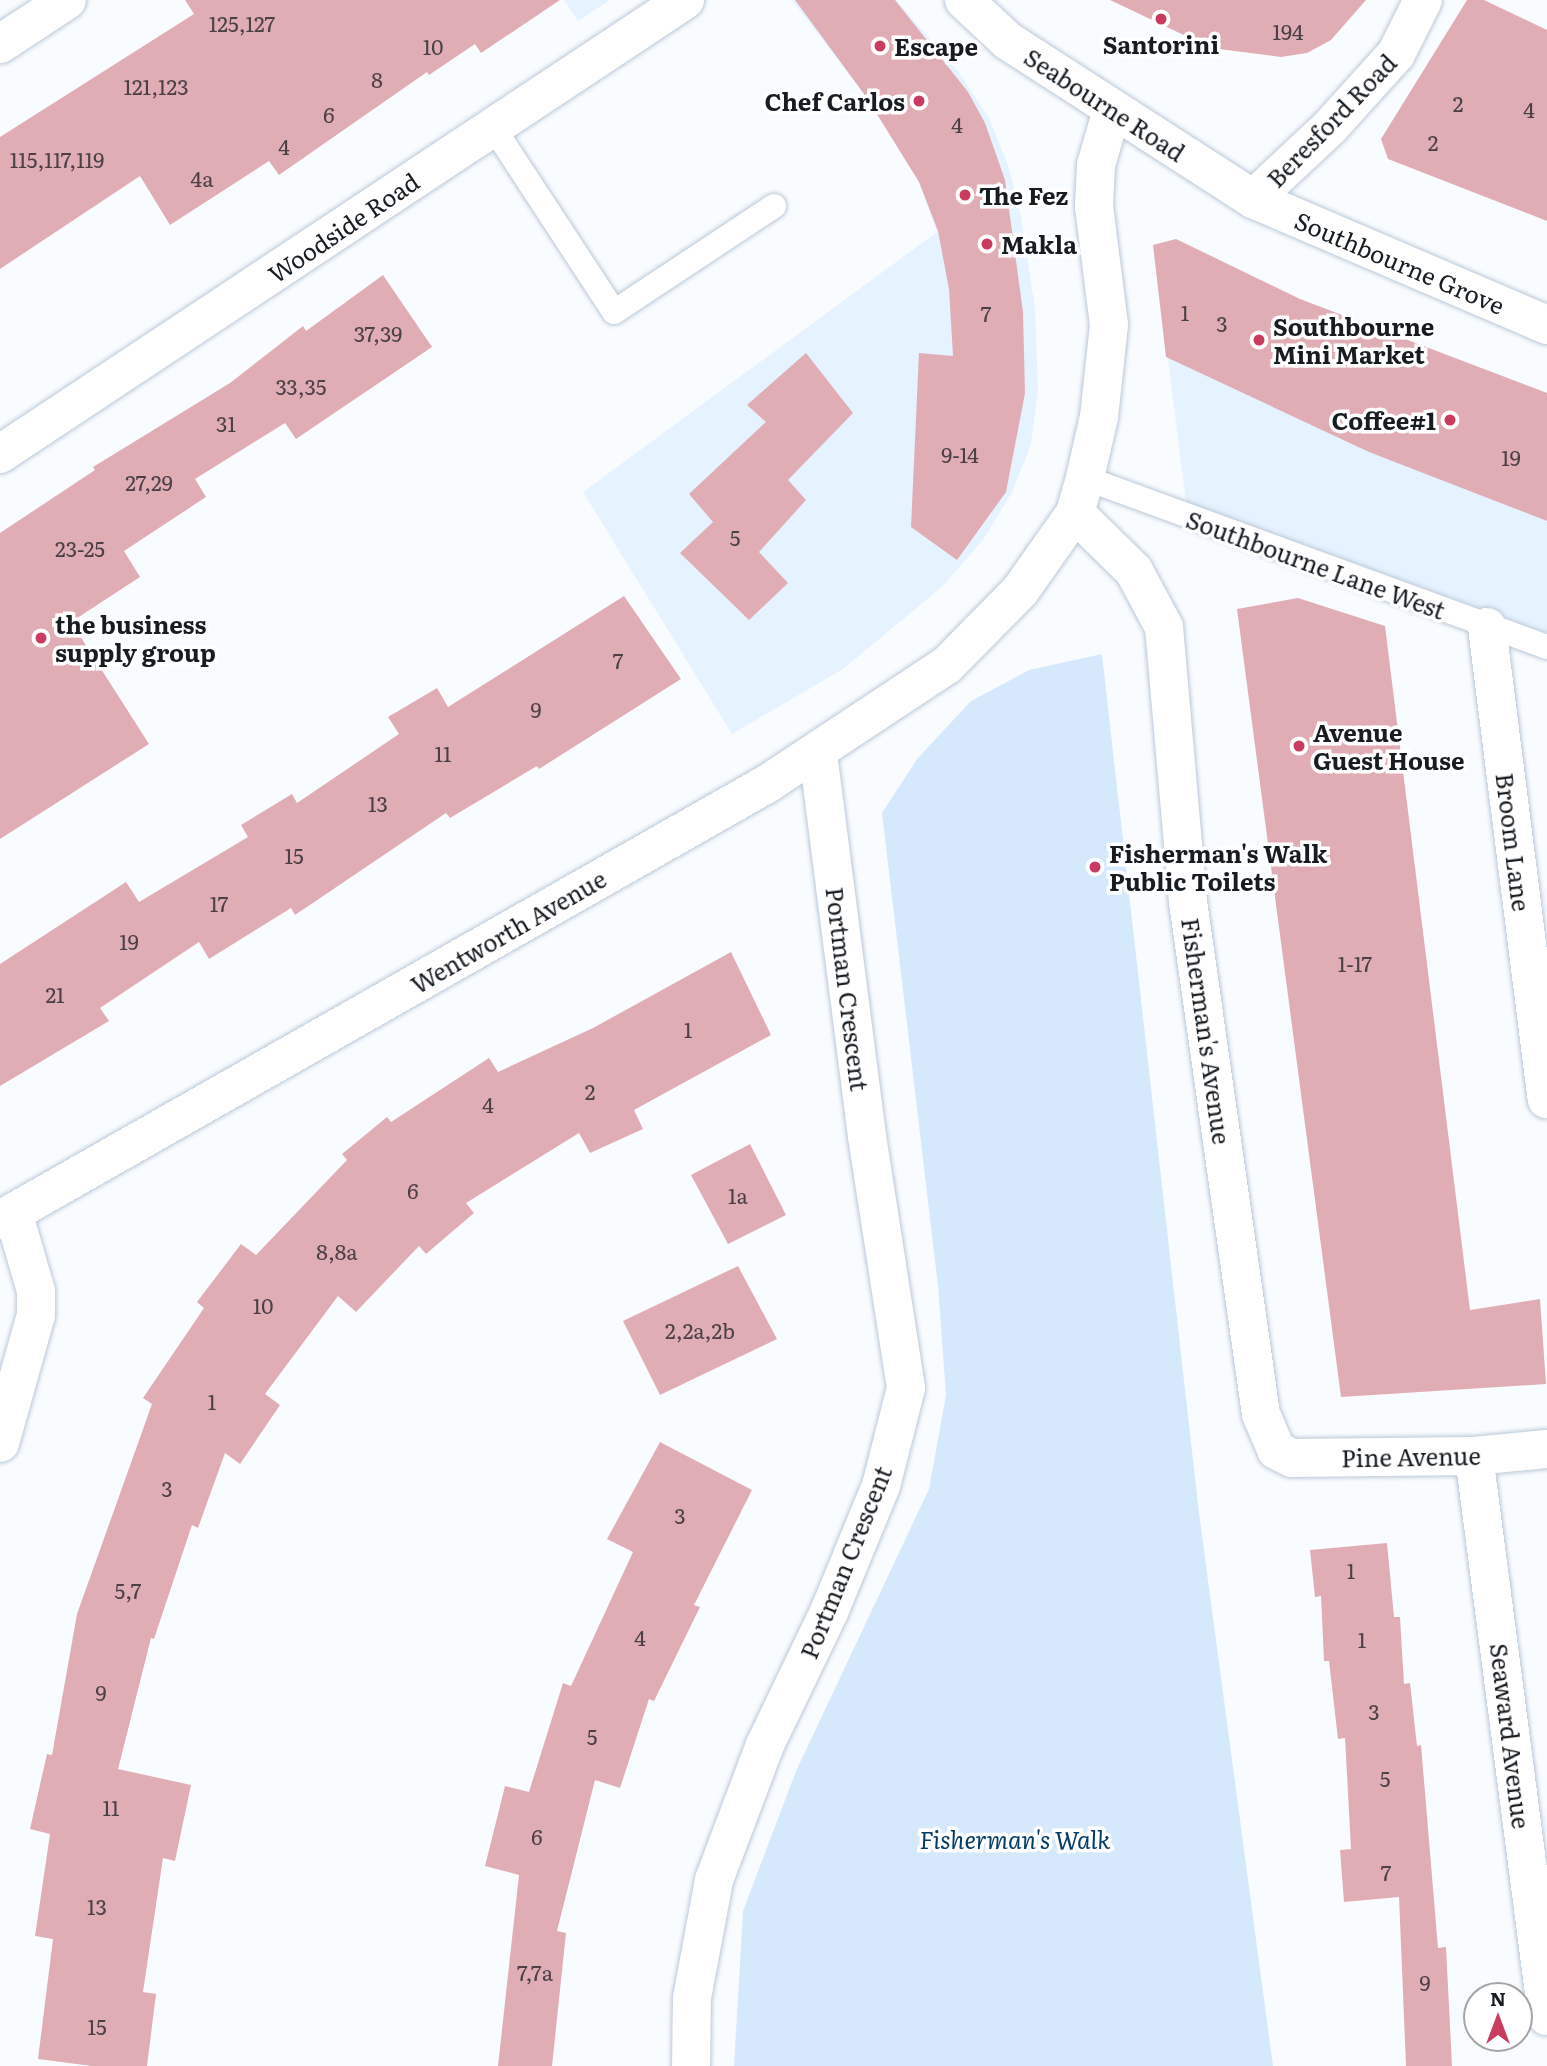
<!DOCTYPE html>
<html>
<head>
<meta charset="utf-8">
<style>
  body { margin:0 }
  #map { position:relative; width:1547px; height:2066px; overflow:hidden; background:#f9fcff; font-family:Literata,serif }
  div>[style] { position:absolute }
  .built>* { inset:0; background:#e5f2ff }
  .green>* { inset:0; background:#d5e9fd }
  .building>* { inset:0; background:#e1adb4 }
  .roads { filter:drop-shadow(0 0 2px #bac9d8) drop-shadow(0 0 2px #bac9d8) }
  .lane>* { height:24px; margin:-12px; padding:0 12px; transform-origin:12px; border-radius:12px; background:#fff }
  .street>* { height:38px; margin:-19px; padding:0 19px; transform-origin:19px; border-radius:19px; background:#fff }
  .secondary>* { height:38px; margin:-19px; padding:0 19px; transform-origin:19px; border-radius:19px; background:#fff }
  .dots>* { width:19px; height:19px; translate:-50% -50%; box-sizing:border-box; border:4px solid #fff; border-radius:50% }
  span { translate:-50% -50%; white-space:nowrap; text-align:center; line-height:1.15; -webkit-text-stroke:7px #fff; paint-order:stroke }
  .number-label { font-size:21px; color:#4a4046 }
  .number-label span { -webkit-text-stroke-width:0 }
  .poi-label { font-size:24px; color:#171c21; font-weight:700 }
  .left { translate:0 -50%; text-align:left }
  .right { translate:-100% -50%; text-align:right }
  .street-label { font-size:24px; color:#171c21 }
  .park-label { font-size:24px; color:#033d67; font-style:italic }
  .north { position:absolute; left:1463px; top:1982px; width:70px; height:70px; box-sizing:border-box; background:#fff; border:2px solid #a2a4a6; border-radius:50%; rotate:0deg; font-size:19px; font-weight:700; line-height:28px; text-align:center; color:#171c21 }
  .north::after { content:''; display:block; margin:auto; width:24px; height:32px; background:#ca3b60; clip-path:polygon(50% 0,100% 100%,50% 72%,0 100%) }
</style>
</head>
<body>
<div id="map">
  <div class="built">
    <i style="clip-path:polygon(564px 0,610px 0,578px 21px)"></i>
    <i style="clip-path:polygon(792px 0,896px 0,958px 71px,989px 118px,1008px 165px,1021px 216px,1035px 309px,1038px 390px,1031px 445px,1011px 494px,983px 540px,943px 586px,843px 669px,732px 734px,583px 492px,937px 232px,919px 182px,867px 98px)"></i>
    <i style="clip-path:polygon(1176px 239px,1300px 299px,1547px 393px,1547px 633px,1186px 502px,1155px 256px,1165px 242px)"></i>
  </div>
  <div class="green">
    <i style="clip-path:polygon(1102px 654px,1199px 1513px,1273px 2066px,734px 2066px,743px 1911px,796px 1771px,929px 1489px,946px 1395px,938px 1286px,882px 813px,917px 759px,971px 701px,1029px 670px)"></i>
  </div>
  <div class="building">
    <i style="clip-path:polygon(185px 0,560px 0,481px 53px,475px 44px,429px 75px,427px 72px,279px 175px,269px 161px,170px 225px,140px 176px,0 269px,0 137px,194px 14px)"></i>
    <i style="clip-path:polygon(795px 0,895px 0,968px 92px,985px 123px,1005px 180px,1023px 312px,1025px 393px,1006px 492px,957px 560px,911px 527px,919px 353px,953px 356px,949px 289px,938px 231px,919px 182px,867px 98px)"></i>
    <i style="clip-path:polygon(1110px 0,1366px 0,1331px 40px,1307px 53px,1281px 57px,1211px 48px)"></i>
    <i style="clip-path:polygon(1467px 0,1484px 0,1547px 30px,1547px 221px,1388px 159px,1381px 139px)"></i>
    <i style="clip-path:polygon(1176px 239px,1300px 299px,1547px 393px,1547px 521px,1369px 452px,1166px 357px,1153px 245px)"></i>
    <i style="clip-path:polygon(383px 275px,432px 347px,296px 439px,285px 423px,195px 479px,206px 497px,124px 551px,140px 577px,71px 622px,149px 744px,0 839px,0 533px,95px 470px,93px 467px,230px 383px,303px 326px,306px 331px)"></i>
    <i style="clip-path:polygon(806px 353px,853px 413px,788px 480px,806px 500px,759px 552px,788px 583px,749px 620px,680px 553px,713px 522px,689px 494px,766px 422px,747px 405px)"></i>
    <i style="clip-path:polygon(624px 596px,681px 679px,539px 769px,537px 766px,450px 818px,446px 813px,295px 915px,291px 908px,209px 959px,199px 942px,100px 1008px,109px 1021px,0 1086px,0 964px,126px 882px,139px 902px,248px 837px,241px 825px,292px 794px,297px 803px,399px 734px,388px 717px,437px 688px,448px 707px)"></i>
    <i style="clip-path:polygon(1298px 598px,1385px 626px,1470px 1310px,1540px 1299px,1546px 1384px,1341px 1397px,1237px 609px)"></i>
    <i style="clip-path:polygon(731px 952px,771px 1035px,634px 1110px,643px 1129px,590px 1153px,579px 1133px,466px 1203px,474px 1213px,426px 1254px,419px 1246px,356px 1312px,338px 1296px,265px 1394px,280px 1405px,240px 1464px,225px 1453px,198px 1528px,192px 1525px,154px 1639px,151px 1638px,118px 1769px,191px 1785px,175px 1861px,163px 1858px,143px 1992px,156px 1994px,147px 2066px,92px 2066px,38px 2059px,53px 1939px,35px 1936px,50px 1834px,30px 1829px,47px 1754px,52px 1755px,77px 1614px,152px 1404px,143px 1398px,204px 1308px,197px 1302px,241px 1244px,256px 1255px,347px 1160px,342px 1154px,387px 1117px,391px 1122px,489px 1058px,498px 1072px,593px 1028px)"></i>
    <i style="clip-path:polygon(750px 1144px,786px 1215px,728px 1244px,691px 1175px)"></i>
    <i style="clip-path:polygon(738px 1266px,777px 1339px,660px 1395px,623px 1321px)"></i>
    <i style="clip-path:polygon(660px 1442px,752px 1490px,694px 1605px,700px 1607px,654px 1701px,649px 1699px,620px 1788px,595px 1780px,557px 1931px,566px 1933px,552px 2066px,498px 2066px,519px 1875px,485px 1866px,505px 1786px,529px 1792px,563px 1683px,571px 1686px,633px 1552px,607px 1539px)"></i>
    <i style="clip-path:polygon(1387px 1543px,1394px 1617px,1400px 1617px,1404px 1684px,1410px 1683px,1417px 1746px,1421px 1745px,1438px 1948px,1446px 1947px,1452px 2066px,1406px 2066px,1399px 1897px,1344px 1902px,1340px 1850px,1351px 1849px,1345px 1738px,1338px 1739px,1329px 1661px,1324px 1661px,1321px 1596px,1315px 1597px,1310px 1550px)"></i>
  </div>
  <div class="roads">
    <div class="lane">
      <i style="left:493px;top:127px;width:221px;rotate:56.8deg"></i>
      <i style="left:614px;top:312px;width:192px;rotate:-33.5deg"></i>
      <i style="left:1085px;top:478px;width:492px;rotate:20.1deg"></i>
    </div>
    <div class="street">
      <i style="left:0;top:44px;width:80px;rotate:-33.3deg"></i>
      <i style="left:1075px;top:513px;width:83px;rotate:44.5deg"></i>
      <i style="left:1134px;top:571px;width:64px;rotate:61.8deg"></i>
      <i style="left:1164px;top:627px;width:276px;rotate:85deg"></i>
      <i style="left:1188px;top:902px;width:517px;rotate:81.89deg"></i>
      <i style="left:1261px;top:1414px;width:39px;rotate:67deg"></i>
      <i style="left:1276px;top:1450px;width:18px;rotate:27deg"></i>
      <i style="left:1292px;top:1458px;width:182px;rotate:-0.6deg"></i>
      <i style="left:1474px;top:1456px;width:73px;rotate:-5.5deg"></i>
      <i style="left:1487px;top:627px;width:476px;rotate:82.8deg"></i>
      <i style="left:0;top:1443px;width:133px;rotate:-74.3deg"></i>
      <i style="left:36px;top:1315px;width:24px;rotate:-90deg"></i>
      <i style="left:36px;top:1291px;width:82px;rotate:-106.2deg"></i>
      <i style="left:1474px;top:1456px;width:565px;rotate:82.57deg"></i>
      <i style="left:691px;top:2066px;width:68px;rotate:-89.2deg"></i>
      <i style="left:692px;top:1998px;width:120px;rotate:-79.4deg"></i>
      <i style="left:714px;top:1880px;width:144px;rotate:-69.3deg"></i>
      <i style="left:765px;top:1745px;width:148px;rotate:-64.3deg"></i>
      <i style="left:829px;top:1612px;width:136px;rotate:-67.6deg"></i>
      <i style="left:881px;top:1486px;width:101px;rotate:-75.7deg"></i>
      <i style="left:906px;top:1388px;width:255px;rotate:-98.8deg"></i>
      <i style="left:867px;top:1136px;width:386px;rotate:-97.3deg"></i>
    </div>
    <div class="secondary">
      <i style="left:964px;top:0;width:60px;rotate:43deg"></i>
      <i style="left:1008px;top:41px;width:292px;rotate:32.8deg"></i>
      <i style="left:1253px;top:199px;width:320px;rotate:23.2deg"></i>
      <i style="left:1253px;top:199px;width:105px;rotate:-43.1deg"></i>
      <i style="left:1330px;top:127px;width:98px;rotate:-47.9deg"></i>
      <i style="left:1396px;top:54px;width:60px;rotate:-63.4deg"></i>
      <i style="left:0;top:454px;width:822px;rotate:-33.54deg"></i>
      <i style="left:0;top:1220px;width:882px;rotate:-29.62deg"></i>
      <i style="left:767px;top:784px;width:216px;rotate:-33.5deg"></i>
      <i style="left:947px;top:665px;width:104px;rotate:-45.4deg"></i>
      <i style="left:1020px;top:591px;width:95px;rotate:-54.8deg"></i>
      <i style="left:1075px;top:513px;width:36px;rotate:-74deg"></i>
      <i style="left:1085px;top:478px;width:63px;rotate:-77.1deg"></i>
      <i style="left:1099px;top:417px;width:93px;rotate:-83.8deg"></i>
      <i style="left:1109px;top:325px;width:120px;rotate:-97.2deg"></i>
      <i style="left:1094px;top:206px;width:41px;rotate:-87.2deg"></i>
      <i style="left:1096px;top:165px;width:57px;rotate:-73.8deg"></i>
    </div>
  </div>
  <div class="dots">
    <i style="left:1161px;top:19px;background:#ca3b60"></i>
    <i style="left:880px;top:46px;background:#ca3b60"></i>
    <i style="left:919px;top:101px;background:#ca3b60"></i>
    <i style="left:965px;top:195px;background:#ca3b60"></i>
    <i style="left:987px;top:244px;background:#ca3b60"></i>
    <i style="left:1259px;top:340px;background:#ca3b60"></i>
    <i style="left:1450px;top:420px;background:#ca3b60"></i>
    <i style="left:41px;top:638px;background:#ca3b60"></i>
    <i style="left:1299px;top:746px;background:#ca3b60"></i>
    <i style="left:1095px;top:867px;background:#ca3b60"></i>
  </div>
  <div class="number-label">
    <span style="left:242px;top:23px">125,127</span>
    <span style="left:1288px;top:31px">194</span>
    <span style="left:433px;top:46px">10</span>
    <span style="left:377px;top:79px">8</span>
    <span style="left:156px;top:86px">121,123</span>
    <span style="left:1458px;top:103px">2</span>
    <span style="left:1529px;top:109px">4</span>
    <span style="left:329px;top:114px">6</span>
    <span style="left:957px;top:124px">4</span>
    <span style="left:1433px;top:142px">2</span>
    <span style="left:284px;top:146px">4</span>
    <span style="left:57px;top:159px">115,117,119</span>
    <span style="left:202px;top:178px">4a</span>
    <span style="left:1185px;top:312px">1</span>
    <span style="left:986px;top:313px">7</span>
    <span style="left:1222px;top:323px">3</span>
    <span style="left:378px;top:333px">37,39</span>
    <span style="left:301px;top:386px">33,35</span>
    <span style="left:226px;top:423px">31</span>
    <span style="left:960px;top:454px">9-14</span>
    <span style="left:1511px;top:457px">19</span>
    <span style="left:149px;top:482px">27,29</span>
    <span style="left:735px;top:537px">5</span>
    <span style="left:80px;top:548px">23-25</span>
    <span style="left:618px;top:660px">7</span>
    <span style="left:536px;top:709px">9</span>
    <span style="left:443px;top:753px">11</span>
    <span style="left:378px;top:803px">13</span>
    <span style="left:294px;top:855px">15</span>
    <span style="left:219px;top:903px">17</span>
    <span style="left:129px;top:941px">19</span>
    <span style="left:1355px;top:963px">1-17</span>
    <span style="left:55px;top:994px">21</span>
    <span style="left:688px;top:1029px">1</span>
    <span style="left:590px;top:1091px">2</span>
    <span style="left:488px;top:1104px">4</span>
    <span style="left:413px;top:1190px">6</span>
    <span style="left:738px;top:1195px">1a</span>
    <span style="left:337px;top:1251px">8,8a</span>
    <span style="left:263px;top:1305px">10</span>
    <span style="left:700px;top:1330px">2,2a,2b</span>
    <span style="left:212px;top:1401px">1</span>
    <span style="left:167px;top:1488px">3</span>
    <span style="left:680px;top:1515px">3</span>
    <span style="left:1351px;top:1570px">1</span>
    <span style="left:128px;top:1590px">5,7</span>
    <span style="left:640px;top:1637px">4</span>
    <span style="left:1362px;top:1639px">1</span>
    <span style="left:101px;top:1692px">9</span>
    <span style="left:1374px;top:1711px">3</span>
    <span style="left:592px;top:1736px">5</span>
    <span style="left:1385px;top:1778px">5</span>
    <span style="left:111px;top:1807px">11</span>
    <span style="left:537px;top:1836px">6</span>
    <span style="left:1386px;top:1872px">7</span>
    <span style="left:97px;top:1906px">13</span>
    <span style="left:535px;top:1972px">7,7a</span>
    <span style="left:1425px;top:1982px">9</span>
    <span style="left:97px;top:2026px">15</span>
  </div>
  <div class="poi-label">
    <span style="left:1161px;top:44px">Santorini</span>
    <span class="left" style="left:894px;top:46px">Escape</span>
    <span class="right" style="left:905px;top:101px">Chef Carlos</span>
    <span class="left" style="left:979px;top:195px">The Fez</span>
    <span class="left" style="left:1001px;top:244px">Makla</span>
    <span class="left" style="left:1273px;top:340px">Southbourne<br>Mini Market</span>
    <span class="right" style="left:1436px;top:420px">Coffee#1</span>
    <span class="left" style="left:55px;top:638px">the business<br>supply group</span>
    <span class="left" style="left:1313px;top:746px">Avenue<br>Guest House</span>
    <span class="left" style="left:1109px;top:867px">Fisherman's Walk<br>Public Toilets</span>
  </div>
  <div class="street-label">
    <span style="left:1105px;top:104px;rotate:33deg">Seabourne Road</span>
    <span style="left:1331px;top:120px;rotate:-46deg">Beresford Road</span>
    <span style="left:343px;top:227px;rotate:-34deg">Woodside Road</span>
    <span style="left:1400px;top:262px;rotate:23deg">Southbourne Grove</span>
    <span style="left:1316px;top:564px;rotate:20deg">Southbourne Lane West</span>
    <span style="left:1514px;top:842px;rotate:83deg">Broom Lane</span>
    <span style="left:508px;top:931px;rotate:-30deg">Wentworth Avenue</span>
    <span style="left:848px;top:989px;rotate:83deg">Portman Crescent</span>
    <span style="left:1207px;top:1031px;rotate:82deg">Fisherman's Avenue</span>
    <span style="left:1411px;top:1456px;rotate:-1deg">Pine Avenue</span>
    <span style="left:845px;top:1562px;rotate:-68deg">Portman Crescent</span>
    <span style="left:1511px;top:1736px;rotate:83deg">Seaward Avenue</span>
  </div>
  <div class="park-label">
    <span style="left:1015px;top:1839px">Fisherman's Walk</span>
  </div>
  <div class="north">N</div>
</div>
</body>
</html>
